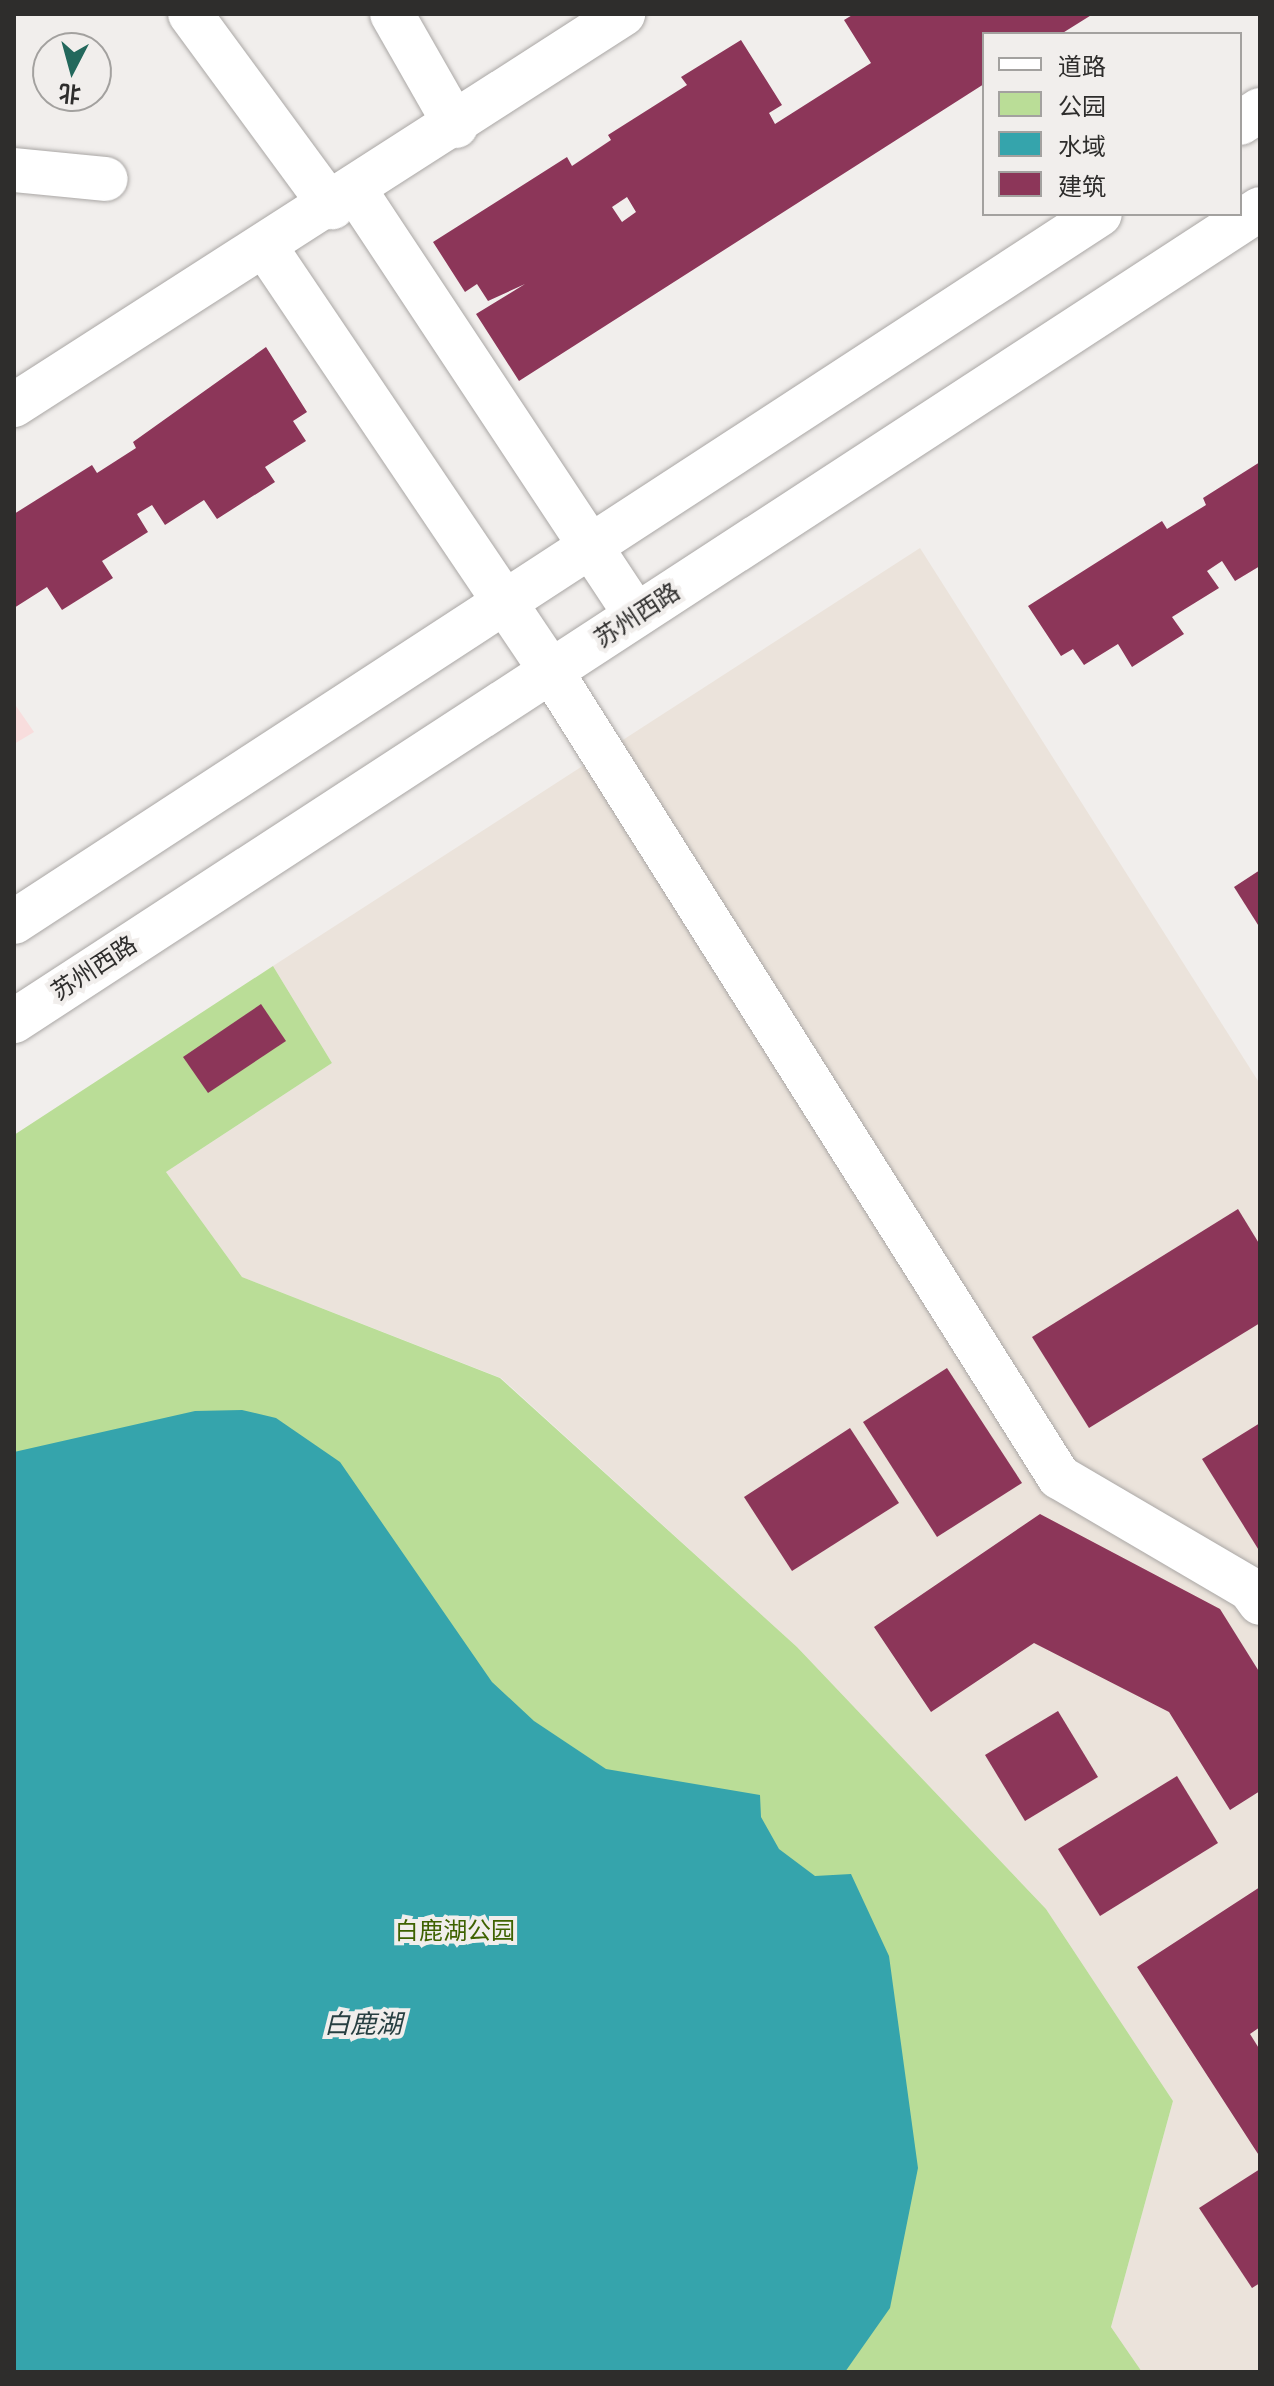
<!DOCTYPE html>
<html>
<head>
<meta charset="utf-8">
<style>
  body { margin:0 }
  #map { position:relative; width:1274px; height:2386px; overflow:hidden; background:#f1eeec; font-family:"Public Sans","Noto Sans SC",sans-serif }
  div>[style] { position:absolute }
  .built>* { inset:0; background:#ebe3db }
  .education>* { inset:0; background:#f8dddd }
  .green>* { inset:0; background:#badd97 }
  .water>* { inset:0; background:#35a4ac }
  .building>* { inset:0; background:#8c3659 }
  .roads { filter:drop-shadow(0 0 2px #aaa7a5) drop-shadow(0 0 2px #aaa7a5) }
  .minor>* { height:44px; margin:-22px; padding:0 22px; transform-origin:22px; border-radius:22px; background:#fff }
  span { translate:-50% -50%; white-space:nowrap; text-align:center; line-height:1.15; -webkit-text-stroke:8px #f1eeec; paint-order:stroke }
  .street-label { font-size:24px; color:#2e2d2c }
  .park-label { font-size:24px; color:#3e6200 }
  .water-label { font-size:26px; color:#273f41; font-style:italic }
  .frame { position:absolute; inset:0; border:16px solid #2e2d2c; pointer-events:none }
  .legend { position:absolute; left:982px; top:32px; width:260px; height:184px; box-sizing:border-box; background:#f1eeec; border:2px solid #a3a19f; margin:0; padding:10px 14px; list-style:none; font-size:24px; color:#2e2d2c }
  .legend li { display:flex; align-items:center; gap:16px; height:40px }
  .legend b { width:40px; border:2px solid #a3a19f }
  .north { position:absolute; left:32px; top:32px; width:80px; height:80px; box-sizing:border-box; background:#f1eeec; border:2px solid #a3a19f; border-radius:50%; rotate:186deg; font-size:22px; font-weight:700; line-height:32px; text-align:center; color:#2e2d2c }
  .north::after { content:''; display:block; margin:auto; width:28px; height:36px; background:#23685c; clip-path:polygon(50% 0,100% 100%,50% 72%,0 100%) }
</style>
</head>
<body>
<div id="map">
  <div class="built">
    <i style="clip-path:polygon(920px 548px,1260px 1084px,1260px 2372px,1142px 2372px,1111px 2327px,1173px 2101px,1046px 1909px,797px 1647px,501px 1378px,242px 1277px,166px 1172px,332px 1063px,273px 966px)"></i>
  </div>
  <div class="education">
    <i style="clip-path:polygon(14px 703px,34px 732px,14px 744px)"></i>
  </div>
  <div class="green">
    <i style="clip-path:polygon(273px 966px,332px 1063px,166px 1172px,242px 1277px,500px 1378px,797px 1647px,1046px 1909px,1173px 2101px,1111px 2327px,1142px 2372px,14px 2372px,14px 1135px)"></i>
  </div>
  <div class="water">
    <i style="clip-path:polygon(242px 1410px,276px 1418px,340px 1462px,492px 1682px,534px 1721px,606px 1769px,760px 1795px,761px 1817px,779px 1849px,815px 1876px,851px 1874px,889px 1956px,918px 2168px,890px 2308px,845px 2372px,14px 2372px,14px 1452px,195px 1411px)"></i>
  </div>
  <div class="building">
    <i style="clip-path:polygon(evenodd,854px 14px,1093px 14px,1061px 34px,984px 34px,984px 84px,519px 381px,476px 314px,525px 284px,488px 301px,477px 284px,465px 292px,433px 242px,567px 157px,572px 166px,611px 140px,608px 135px,687px 85px,681px 77px,741px 40px,782px 105px,769px 113px,775px 124px,871px 63px,844px 20px,854px 14px,627px 197px,636px 212px,622px 222px,612px 207px,627px 197px)"></i>
    <i style="clip-path:polygon(266px 347px,307px 412px,293px 421px,306px 441px,265px 467px,275px 482px,217px 519px,204px 500px,165px 525px,152px 505px,137px 514px,148px 532px,102px 561px,113px 578px,62px 610px,47px 587px,14px 608px,14px 514px,92px 465px,97px 473px,136px 448px,133px 442px)"></i>
    <i style="clip-path:polygon(1260px 462px,1260px 566px,1235px 581px,1222px 561px,1207px 571px,1219px 588px,1172px 617px,1184px 634px,1132px 667px,1118px 644px,1084px 665px,1073px 649px,1061px 656px,1028px 606px,1162px 521px,1167px 529px,1206px 505px,1203px 498px)"></i>
    <i style="clip-path:polygon(1260px 870px,1260px 928px,1234px 887px)"></i>
    <i style="clip-path:polygon(261px 1004px,286px 1041px,208px 1093px,183px 1057px)"></i>
    <i style="clip-path:polygon(1238px 1209px,1260px 1245px,1260px 1323px,1089px 1428px,1032px 1337px)"></i>
    <i style="clip-path:polygon(947px 1368px,1022px 1483px,937px 1537px,863px 1422px)"></i>
    <i style="clip-path:polygon(1260px 1423px,1260px 1552px,1202px 1459px)"></i>
    <i style="clip-path:polygon(850px 1428px,899px 1503px,792px 1571px,744px 1497px)"></i>
    <i style="clip-path:polygon(1040px 1514px,1220px 1609px,1260px 1673px,1260px 1791px,1230px 1810px,1169px 1712px,1034px 1643px,931px 1712px,874px 1627px)"></i>
    <i style="clip-path:polygon(1058px 1711px,1098px 1777px,1025px 1821px,985px 1755px)"></i>
    <i style="clip-path:polygon(1177px 1776px,1218px 1843px,1100px 1916px,1058px 1849px)"></i>
    <i style="clip-path:polygon(1260px 1887px,1260px 2027px,1250px 2034px,1260px 2050px,1260px 2157px,1137px 1967px)"></i>
    <i style="clip-path:polygon(1260px 2169px,1260px 2283px,1252px 2288px,1199px 2208px)"></i>
  </div>
  <div class="roads">
    <div class="minor">
      <i style="left:190px;top:14px;width:240px;rotate:53.7deg"></i>
      <i style="left:392px;top:14px;width:129px;rotate:60.3deg"></i>
      <i style="left:1240px;top:123px;width:24px;rotate:-33deg"></i>
      <i style="left:14px;top:170px;width:92px;rotate:5.6deg"></i>
      <i style="left:356px;top:192px;width:507px;rotate:56.5deg"></i>
      <i style="left:266px;top:248px;width:510px;rotate:56.03deg"></i>
      <i style="left:551px;top:671px;width:953px;rotate:57.78deg"></i>
      <i style="left:1059px;top:1477px;width:221px;rotate:30.4deg"></i>
      <i style="left:1250px;top:1589px;width:17px;rotate:54deg"></i>
      <i style="left:14px;top:405px;width:724px;rotate:-32.7deg"></i>
      <i style="left:14px;top:922px;width:1296px;rotate:-33.1deg"></i>
      <i style="left:14px;top:1021px;width:1487px;rotate:-33.09deg"></i>
    </div>
  </div>
  <div class="street-label">
    <span style="left:637px;top:615px;rotate:-33deg">苏州西路</span>
    <span style="left:94px;top:968px;rotate:-33deg">苏州西路</span>
  </div>
  <div class="park-label">
    <span style="left:455px;top:1931px">白鹿湖公园</span>
  </div>
  <div class="water-label">
    <span style="left:363px;top:2024px">白鹿湖</span>
  </div>
  <div class="frame"></div>
  <ul class="legend">
  <li><b style="height:10px;background:#fff"></b>道路</li>
  <li><b style="height:22px;background:#badd97"></b>公园</li>
  <li><b style="height:22px;background:#35a4ac"></b>水域</li>
  <li><b style="height:22px;background:#8c3659"></b>建筑</li>
  </ul>
  <div class="north">北</div>
</div>
</body>
</html>
